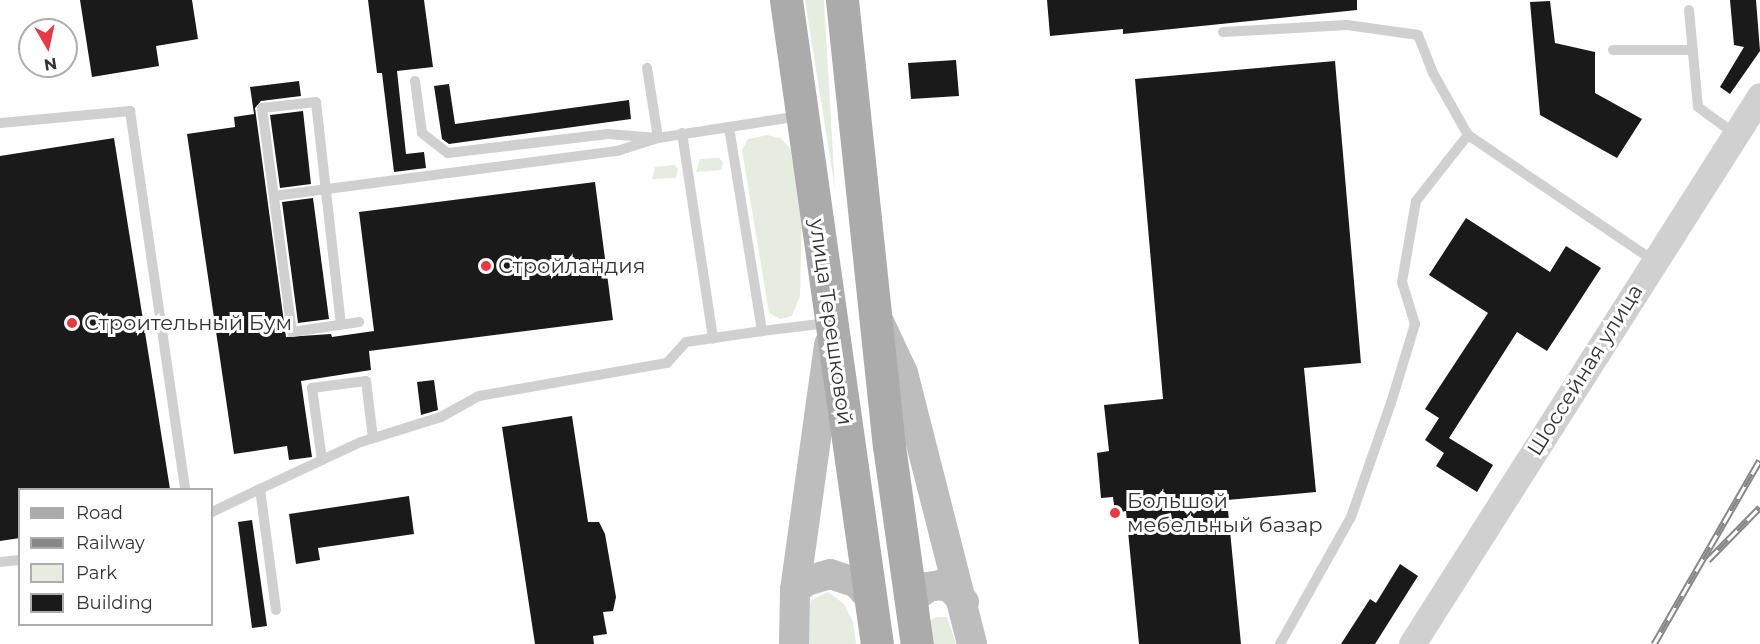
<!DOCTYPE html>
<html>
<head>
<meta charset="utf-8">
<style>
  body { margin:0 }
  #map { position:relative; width:1760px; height:644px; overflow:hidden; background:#fff; font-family:Montserrat,sans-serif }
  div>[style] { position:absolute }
  .green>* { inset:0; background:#e6ecdf }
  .building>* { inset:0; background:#1a1a1a }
  .service>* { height:10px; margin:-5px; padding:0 5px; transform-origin:5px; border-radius:5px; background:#d0d0d0 }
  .tertiary>* { height:27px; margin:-13.5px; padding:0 13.5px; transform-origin:13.5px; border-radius:13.5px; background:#d0d0d0 }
  .secondary>* { height:30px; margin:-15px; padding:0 15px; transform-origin:15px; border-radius:15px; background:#bdbdbd }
  .primary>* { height:33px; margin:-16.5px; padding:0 16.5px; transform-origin:16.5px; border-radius:16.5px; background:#ababab }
  .rail>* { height:7px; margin-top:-3.5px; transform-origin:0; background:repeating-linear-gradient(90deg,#fff 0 14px,#888 0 28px); box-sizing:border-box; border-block:2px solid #888 }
  .dots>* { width:16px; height:16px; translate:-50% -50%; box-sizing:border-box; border:3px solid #fff; border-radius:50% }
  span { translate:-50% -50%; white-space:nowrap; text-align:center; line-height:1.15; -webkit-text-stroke:6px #fff; paint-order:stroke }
  .poi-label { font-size:21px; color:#333 }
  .left { translate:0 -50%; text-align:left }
  .street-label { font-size:21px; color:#333 }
  .legend { position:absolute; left:18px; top:488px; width:195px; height:138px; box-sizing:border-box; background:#fff; border:2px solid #adadad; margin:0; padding:8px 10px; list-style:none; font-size:18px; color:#333 }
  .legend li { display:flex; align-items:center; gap:12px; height:30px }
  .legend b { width:30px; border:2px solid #adadad }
  .north { position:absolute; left:18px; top:18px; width:60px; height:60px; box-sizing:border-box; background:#fff; border:2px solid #adadad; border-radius:50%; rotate:171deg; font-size:16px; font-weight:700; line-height:24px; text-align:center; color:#333 }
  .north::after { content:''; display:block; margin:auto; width:21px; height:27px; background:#e63946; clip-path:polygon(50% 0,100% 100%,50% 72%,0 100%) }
</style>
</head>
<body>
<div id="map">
  <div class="green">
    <i style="clip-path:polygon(805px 0,824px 0,835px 189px)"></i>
    <i style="clip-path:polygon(767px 135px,780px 138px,790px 148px,802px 211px,800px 296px,792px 316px,780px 319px,769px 313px,742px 150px,748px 139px)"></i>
    <i style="clip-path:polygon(719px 158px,723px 162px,721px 170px,696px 172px,700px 159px)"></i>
    <i style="clip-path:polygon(674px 165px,678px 169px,676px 178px,652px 179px,655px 167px)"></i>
    <i style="clip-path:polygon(828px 592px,844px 604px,853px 622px,856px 644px,807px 644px,805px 622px,811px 600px)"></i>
    <i style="clip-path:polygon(936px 617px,947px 617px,956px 644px,927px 644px,928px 622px)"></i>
  </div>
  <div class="building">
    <i style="clip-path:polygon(80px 0,192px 0,198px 39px,156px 46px,159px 66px,92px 77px)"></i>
    <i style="clip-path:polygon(368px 0,424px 0,433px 67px,397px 71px,406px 154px,424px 152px,426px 168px,394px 172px,382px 73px,377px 73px)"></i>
    <i style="clip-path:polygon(1047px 0,1357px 0,1357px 10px,1123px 34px,1123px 29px,1050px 36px)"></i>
    <i style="clip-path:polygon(1730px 0,1756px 0,1760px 51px,1730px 94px,1720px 87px,1744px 47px,1734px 45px)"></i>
    <i style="clip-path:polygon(1550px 1px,1555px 43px,1595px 52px,1595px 93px,1642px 119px,1617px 158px,1540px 115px,1530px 2px)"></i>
    <i style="clip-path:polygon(956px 60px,959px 96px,911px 99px,908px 63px)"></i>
    <i style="clip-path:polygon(1335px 61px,1361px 363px,1304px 368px,1316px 492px,1227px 500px,1241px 644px,1139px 644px,1126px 511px,1115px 513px,1113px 497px,1101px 498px,1097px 453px,1109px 451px,1104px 405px,1163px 399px,1135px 79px)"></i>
    <i style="clip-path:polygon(299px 81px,301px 96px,261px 101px,255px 108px,286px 337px,331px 334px,332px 337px,374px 331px,359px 212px,595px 182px,613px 320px,369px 351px,371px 370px,301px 381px,312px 457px,289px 460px,287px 446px,234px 454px,187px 134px,235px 127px,234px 117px,254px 114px,250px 87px)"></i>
    <i style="clip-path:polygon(449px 84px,455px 124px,629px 100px,631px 119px,449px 144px,442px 139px,434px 86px)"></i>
    <i style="clip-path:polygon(303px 111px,311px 184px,280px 188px,270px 115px)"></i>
    <i style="clip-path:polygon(114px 138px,170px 489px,20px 489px,20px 538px,0 541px,0 156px)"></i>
    <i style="clip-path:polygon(313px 198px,329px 319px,298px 323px,282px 202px)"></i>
    <i style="clip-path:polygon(1466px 218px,1550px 272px,1566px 246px,1601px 268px,1547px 351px,1517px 332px,1449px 438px,1493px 465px,1477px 492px,1436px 466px,1444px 453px,1425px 440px,1439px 418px,1425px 409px,1488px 313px,1429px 275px)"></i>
    <i style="clip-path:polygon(434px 380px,438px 410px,421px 415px,417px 382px)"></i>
    <i style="clip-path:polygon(572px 416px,588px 522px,599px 522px,605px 534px,616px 597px,613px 611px,603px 612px,607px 634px,593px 636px,594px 644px,535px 644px,502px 427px)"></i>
    <i style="clip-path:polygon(409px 496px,414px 534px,318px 548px,320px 560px,296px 564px,289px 514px)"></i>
    <i style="clip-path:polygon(252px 520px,267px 626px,252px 628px,238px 522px)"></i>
    <i style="clip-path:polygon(1400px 564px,1418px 576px,1375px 644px,1341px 644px,1370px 599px,1376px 603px)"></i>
  </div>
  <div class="service">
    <i style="left:1689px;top:10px;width:97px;rotate:84.7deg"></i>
    <i style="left:1698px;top:107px;width:46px;rotate:36.1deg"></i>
    <i style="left:1223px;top:32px;width:124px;rotate:-3.2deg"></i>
    <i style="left:1347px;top:25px;width:72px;rotate:8deg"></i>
    <i style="left:1418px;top:35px;width:41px;rotate:68.5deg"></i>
    <i style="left:1433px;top:73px;width:71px;rotate:60.6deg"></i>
    <i style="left:1613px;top:50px;width:80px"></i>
    <i style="left:415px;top:81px;width:52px;rotate:82.3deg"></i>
    <i style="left:422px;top:133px;width:33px;rotate:38deg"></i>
    <i style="left:448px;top:153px;width:161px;rotate:-6.8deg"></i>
    <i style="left:608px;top:134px;width:50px;rotate:4.6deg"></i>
    <i style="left:658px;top:138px;width:71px;rotate:-98.9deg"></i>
    <i style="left:800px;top:116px;width:72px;rotate:171.2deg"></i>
    <i style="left:729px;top:127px;width:207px;rotate:80.8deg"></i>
    <i style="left:762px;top:331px;width:66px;rotate:-6.9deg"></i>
    <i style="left:0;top:123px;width:131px;rotate:-5.3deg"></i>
    <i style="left:130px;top:111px;width:383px;rotate:81.7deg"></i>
    <i style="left:682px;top:133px;width:208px;rotate:81.4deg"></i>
    <i style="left:274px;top:196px;width:346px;rotate:-7.5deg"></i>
    <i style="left:617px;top:151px;width:43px;rotate:-17.6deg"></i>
    <i style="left:658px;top:138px;width:72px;rotate:-8.8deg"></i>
    <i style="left:341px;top:325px;width:224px;rotate:-96.4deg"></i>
    <i style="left:316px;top:102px;width:54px;rotate:173.7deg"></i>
    <i style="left:262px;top:108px;width:226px;rotate:82.4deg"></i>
    <i style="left:292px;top:332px;width:68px;rotate:-8.5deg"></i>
    <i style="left:322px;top:460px;width:73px;rotate:-97.9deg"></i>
    <i style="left:312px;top:388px;width:54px;rotate:-7.4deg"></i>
    <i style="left:366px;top:381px;width:57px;rotate:83deg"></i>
    <i style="left:212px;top:512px;width:53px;rotate:-25.6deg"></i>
    <i style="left:0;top:562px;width:20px;rotate:-6deg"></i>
    <i style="left:276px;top:610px;width:122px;rotate:-97.5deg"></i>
    <i style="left:260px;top:489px;width:111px;rotate:-25deg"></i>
    <i style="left:361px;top:442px;width:84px;rotate:-17.4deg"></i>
    <i style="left:441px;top:417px;width:43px;rotate:-28.9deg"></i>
    <i style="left:479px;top:396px;width:191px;rotate:-10deg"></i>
    <i style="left:667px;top:363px;width:28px;rotate:-48deg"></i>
    <i style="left:686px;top:342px;width:77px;rotate:-8.2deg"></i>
    <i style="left:1280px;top:644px;width:145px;rotate:-60.8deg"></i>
    <i style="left:1351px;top:517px;width:121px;rotate:-70.7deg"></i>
    <i style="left:1391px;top:403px;width:83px;rotate:-73.1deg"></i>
    <i style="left:1415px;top:324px;width:44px;rotate:-107.2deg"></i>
    <i style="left:1402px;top:282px;width:82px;rotate:-80.2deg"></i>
    <i style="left:1416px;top:201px;width:84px;rotate:-51.8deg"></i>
    <i style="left:1468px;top:135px;width:225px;rotate:34.1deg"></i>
  </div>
  <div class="tertiary">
    <i style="left:1412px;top:644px;width:649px;rotate:-57.58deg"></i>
  </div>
  <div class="secondary">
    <i style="left:879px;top:322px;width:56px;rotate:64.8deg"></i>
    <i style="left:903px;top:373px;width:280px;rotate:75.7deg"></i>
    <i style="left:795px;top:590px;width:14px;rotate:-39deg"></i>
    <i style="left:806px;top:581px;width:25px;rotate:-16deg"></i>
    <i style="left:830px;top:574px;width:28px;rotate:18deg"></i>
    <i style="left:857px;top:583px;width:20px;rotate:49deg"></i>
    <i style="left:912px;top:599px;width:20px;rotate:-37deg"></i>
    <i style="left:928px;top:587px;width:12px;rotate:-9deg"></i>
    <i style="left:940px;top:585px;width:11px;rotate:15deg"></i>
    <i style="left:951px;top:588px;width:19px;rotate:47deg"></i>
    <i style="left:794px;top:644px;width:54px;rotate:-88.9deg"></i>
    <i style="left:795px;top:590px;width:248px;rotate:-82.1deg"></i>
  </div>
  <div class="primary">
    <i style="left:786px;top:0;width:650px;rotate:81.96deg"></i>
    <i style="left:842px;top:0;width:448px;rotate:84deg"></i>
    <i style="left:889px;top:446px;width:200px;rotate:82deg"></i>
  </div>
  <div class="rail">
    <i style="left:1708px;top:560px;width:74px;rotate:-45.5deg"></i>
    <i style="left:1654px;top:644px;width:212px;rotate:-60.1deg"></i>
  </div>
  <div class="dots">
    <i style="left:486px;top:266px;background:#e63946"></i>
    <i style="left:72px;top:323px;background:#e63946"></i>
    <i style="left:1115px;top:513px;background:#e63946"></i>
  </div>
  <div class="poi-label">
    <span class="left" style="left:498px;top:266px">Стройландия</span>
    <span class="left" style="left:84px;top:323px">Строительный Бум</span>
    <span class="left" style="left:1127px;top:513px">Большой<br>мебельный базар</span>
  </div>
  <div class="street-label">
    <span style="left:831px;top:322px;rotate:82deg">улица Терешковой</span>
    <span style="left:1585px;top:370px;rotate:-58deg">Шоссейная улица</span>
  </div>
  <ul class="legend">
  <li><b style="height:8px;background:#ababab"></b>Road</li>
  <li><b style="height:8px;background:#888"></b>Railway</li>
  <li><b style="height:16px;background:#e6ecdf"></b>Park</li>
  <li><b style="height:16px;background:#1a1a1a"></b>Building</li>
  </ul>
  <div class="north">N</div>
</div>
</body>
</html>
